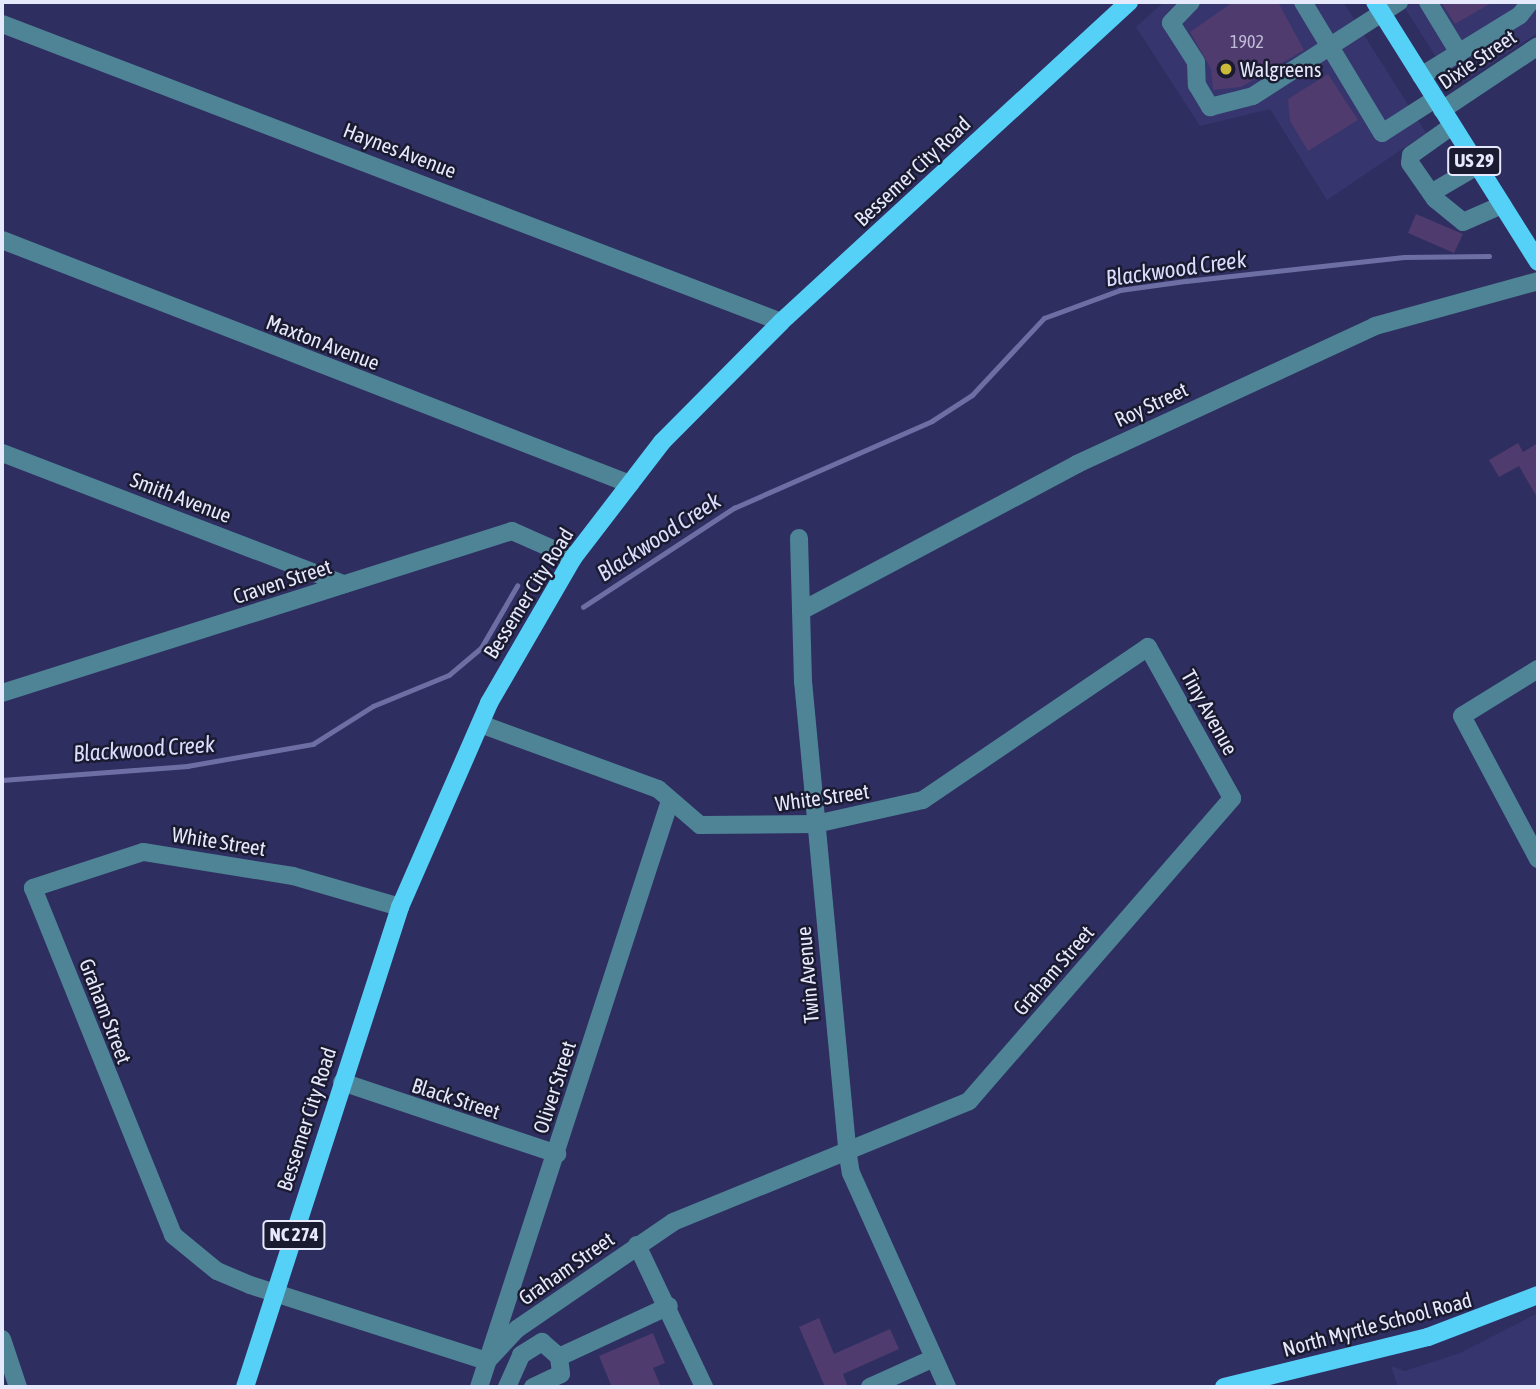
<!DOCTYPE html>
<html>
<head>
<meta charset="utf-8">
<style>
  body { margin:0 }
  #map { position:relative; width:1540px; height:1389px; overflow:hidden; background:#2f2e60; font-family:"Asap Condensed",sans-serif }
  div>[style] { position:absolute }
  .built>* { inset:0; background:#36356e }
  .stream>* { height:4.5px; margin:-2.25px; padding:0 2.25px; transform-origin:2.25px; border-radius:2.25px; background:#6d6fa4 }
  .building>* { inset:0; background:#4f3b6d }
  .minor>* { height:18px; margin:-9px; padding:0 9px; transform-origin:9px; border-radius:9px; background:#4e8496 }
  .major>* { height:18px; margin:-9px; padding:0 9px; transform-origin:9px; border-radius:9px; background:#55d1f7 }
  .dots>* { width:19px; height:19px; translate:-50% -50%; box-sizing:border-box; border:4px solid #1a1a30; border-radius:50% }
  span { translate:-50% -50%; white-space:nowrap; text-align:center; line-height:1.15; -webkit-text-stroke:5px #1a1a30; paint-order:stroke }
  .number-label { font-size:18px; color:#c0bdd8 }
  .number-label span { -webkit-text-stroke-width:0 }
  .shield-label span { padding:2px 5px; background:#1a1a30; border:2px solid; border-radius:5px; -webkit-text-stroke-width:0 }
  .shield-label { font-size:19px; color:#e6e8fb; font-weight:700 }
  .street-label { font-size:21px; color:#e6e8fb }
  .poi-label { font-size:21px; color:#e6e8fb }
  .left { translate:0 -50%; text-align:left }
  .water-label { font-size:23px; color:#daddfd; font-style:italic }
  .frame { position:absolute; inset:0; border:4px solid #e6e8fb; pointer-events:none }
</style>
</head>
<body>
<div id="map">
  <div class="built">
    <i style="clip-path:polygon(1164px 2px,1343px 2px,1426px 133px,1327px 200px,1270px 109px,1200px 126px,1136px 27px)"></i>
    <i style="clip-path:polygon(1401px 2px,1538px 2px,1538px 33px,1455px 87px)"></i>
    <i style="clip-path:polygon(1538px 1313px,1538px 1387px,1398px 1387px,1391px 1366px,1405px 1371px,1460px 1353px)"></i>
  </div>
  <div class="stream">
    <i style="left:583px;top:607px;width:181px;rotate:-33.3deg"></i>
    <i style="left:734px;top:508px;width:216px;rotate:-23.7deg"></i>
    <i style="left:932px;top:421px;width:48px;rotate:-33deg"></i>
    <i style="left:972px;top:395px;width:105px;rotate:-46.9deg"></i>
    <i style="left:1044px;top:318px;width:81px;rotate:-20.2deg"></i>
    <i style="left:1120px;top:290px;width:67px;rotate:-7.8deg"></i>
    <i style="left:1186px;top:281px;width:219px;rotate:-6.3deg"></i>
    <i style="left:1404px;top:257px;width:85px;rotate:-0.7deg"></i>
    <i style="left:2px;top:780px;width:186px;rotate:-4.3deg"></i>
    <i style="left:187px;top:766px;width:128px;rotate:-9.9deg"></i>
    <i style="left:313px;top:744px;width:71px;rotate:-32.3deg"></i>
    <i style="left:373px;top:706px;width:82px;rotate:-22.2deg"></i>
    <i style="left:449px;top:675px;width:42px;rotate:-40.2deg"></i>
    <i style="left:481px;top:648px;width:72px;rotate:-59.9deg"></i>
  </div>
  <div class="building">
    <i style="clip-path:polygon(1233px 2px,1278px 2px,1304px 50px,1241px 87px,1213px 90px,1211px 69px,1190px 32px)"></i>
    <i style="clip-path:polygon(1441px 2px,1493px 2px,1455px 24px)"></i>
    <i style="clip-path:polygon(1328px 74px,1358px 120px,1308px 151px,1290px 121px,1288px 99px)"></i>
    <i style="clip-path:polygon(1416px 214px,1463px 234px,1454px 253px,1408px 233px)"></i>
    <i style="clip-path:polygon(1518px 443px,1523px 452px,1538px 443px,1538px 499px,1519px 466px,1499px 477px,1489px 460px)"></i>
    <i style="clip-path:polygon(819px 1318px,834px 1354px,890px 1329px,899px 1349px,843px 1374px,848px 1387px,825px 1387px,799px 1327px)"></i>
    <i style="clip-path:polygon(653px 1333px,665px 1363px,653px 1368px,661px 1387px,611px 1385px,599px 1356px)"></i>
  </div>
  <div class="minor">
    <i style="left:1191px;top:2px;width:29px;rotate:134deg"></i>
    <i style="left:1171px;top:23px;width:46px;rotate:57.3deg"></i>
    <i style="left:1196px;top:62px;width:23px;rotate:88deg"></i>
    <i style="left:1197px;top:85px;width:26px;rotate:59deg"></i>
    <i style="left:1210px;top:107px;width:44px;rotate:-14.3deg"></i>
    <i style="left:1253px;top:96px;width:174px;rotate:-32.8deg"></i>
    <i style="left:1303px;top:2px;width:153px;rotate:58.9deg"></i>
    <i style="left:1382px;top:133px;width:63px;rotate:-32.7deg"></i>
    <i style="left:1428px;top:2px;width:60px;rotate:58.7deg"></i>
    <i style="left:2px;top:24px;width:834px;rotate:20.93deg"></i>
    <i style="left:1421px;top:76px;width:116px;rotate:-31.6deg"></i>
    <i style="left:1520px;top:15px;width:16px;rotate:-52deg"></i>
    <i style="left:1442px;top:110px;width:115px;rotate:-33.7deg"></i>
    <i style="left:1452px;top:126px;width:50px;rotate:144.7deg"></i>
    <i style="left:1411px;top:155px;width:8px;rotate:97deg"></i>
    <i style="left:1410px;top:163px;width:44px;rotate:55.2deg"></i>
    <i style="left:1435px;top:199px;width:36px;rotate:39deg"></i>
    <i style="left:1463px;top:222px;width:43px;rotate:-23.6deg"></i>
    <i style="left:1431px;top:193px;width:53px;rotate:-30.4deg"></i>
    <i style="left:2px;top:240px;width:674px;rotate:21.23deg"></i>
    <i style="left:2px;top:453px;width:366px;rotate:21deg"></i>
    <i style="left:799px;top:538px;width:143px;rotate:88.4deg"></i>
    <i style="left:803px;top:681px;width:470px;rotate:84.6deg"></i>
    <i style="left:847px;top:1149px;width:24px;rotate:81deg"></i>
    <i style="left:851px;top:1173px;width:235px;rotate:65.8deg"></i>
    <i style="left:801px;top:611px;width:313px;rotate:-28deg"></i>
    <i style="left:1077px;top:464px;width:328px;rotate:-24.8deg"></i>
    <i style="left:1375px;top:326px;width:169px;rotate:-15.4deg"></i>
    <i style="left:1538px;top:669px;width:89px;rotate:148.3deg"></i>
    <i style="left:1462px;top:716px;width:162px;rotate:62deg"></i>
    <i style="left:2px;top:693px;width:535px;rotate:-17.62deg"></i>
    <i style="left:512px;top:531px;width:67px;rotate:23.9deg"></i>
    <i style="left:400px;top:907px;width:111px;rotate:-163.8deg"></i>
    <i style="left:293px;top:876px;width:152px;rotate:-170.9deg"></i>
    <i style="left:143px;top:852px;width:116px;rotate:161.9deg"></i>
    <i style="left:33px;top:888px;width:374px;rotate:68deg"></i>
    <i style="left:173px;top:1235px;width:57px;rotate:39.3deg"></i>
    <i style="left:217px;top:1271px;width:36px;rotate:23deg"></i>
    <i style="left:250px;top:1285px;width:249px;rotate:17.8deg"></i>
    <i style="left:487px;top:1361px;width:44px;rotate:-46.8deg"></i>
    <i style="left:517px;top:1329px;width:189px;rotate:-34.4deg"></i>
    <i style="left:673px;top:1222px;width:320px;rotate:-22.2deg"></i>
    <i style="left:969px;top:1101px;width:401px;rotate:-49deg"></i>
    <i style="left:1232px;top:798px;width:173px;rotate:-119.1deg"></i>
    <i style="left:1148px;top:647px;width:272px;rotate:145.8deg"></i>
    <i style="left:923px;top:800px;width:110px;rotate:167.4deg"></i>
    <i style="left:816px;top:824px;width:116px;rotate:179.5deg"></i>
    <i style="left:700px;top:825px;width:55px;rotate:-139.4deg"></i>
    <i style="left:658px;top:789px;width:189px;rotate:-159.9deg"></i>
    <i style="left:342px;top:1082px;width:227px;rotate:18.5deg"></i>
    <i style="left:637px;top:1245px;width:157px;rotate:64.7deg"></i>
    <i style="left:2px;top:1339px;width:51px;rotate:71.6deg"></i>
    <i style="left:559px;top:1357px;width:121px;rotate:-24.9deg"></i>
    <i style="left:479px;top:1387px;width:616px;rotate:-71.95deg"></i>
    <i style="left:507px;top:1387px;width:35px;rotate:-66deg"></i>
    <i style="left:521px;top:1355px;width:25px;rotate:-32deg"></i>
    <i style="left:542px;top:1342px;width:23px;rotate:41deg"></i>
    <i style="left:559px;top:1357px;width:17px;rotate:83deg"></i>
    <i style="left:561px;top:1374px;width:31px;rotate:155deg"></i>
    <i style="left:870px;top:1387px;width:70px;rotate:-24.4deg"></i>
  </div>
  <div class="major">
    <i style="left:1375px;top:2px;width:307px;rotate:57.9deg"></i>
    <i style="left:245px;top:1387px;width:504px;rotate:-72.1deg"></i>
    <i style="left:400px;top:907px;width:223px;rotate:-66.4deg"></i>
    <i style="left:489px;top:703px;width:168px;rotate:-59.9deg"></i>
    <i style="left:573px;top:558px;width:146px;rotate:-52.5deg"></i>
    <i style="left:662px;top:442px;width:169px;rotate:-45.2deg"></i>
    <i style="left:781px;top:322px;width:473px;rotate:-42.6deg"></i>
    <i style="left:1224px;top:1387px;width:210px;rotate:-13.8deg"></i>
    <i style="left:1428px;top:1337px;width:118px;rotate:-20.9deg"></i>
  </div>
  <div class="dots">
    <i style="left:1226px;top:69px;background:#cbba39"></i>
  </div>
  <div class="number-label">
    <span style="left:1247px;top:42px">1902</span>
  </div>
  <div class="shield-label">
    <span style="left:1474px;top:161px">US 29</span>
    <span style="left:294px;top:1235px">NC 274</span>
  </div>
  <div class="street-label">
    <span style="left:1477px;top:59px;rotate:-34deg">Dixie Street</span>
    <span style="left:400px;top:150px;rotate:21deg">Haynes Avenue</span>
    <span style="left:912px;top:171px;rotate:-43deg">Bessemer City Road</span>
    <span style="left:323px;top:342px;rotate:21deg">Maxton Avenue</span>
    <span style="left:1151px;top:404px;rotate:-25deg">Roy Street</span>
    <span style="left:181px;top:497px;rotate:21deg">Smith Avenue</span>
    <span style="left:282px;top:581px;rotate:-18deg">Craven Street</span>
    <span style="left:528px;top:593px;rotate:-58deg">Bessemer City Road</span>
    <span style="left:1210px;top:712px;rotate:61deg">Tiny Avenue</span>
    <span style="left:822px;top:797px;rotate:-8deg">White Street</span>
    <span style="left:219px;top:841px;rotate:9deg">White Street</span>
    <span style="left:1053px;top:970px;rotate:-49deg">Graham Street</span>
    <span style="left:807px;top:975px;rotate:-95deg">Twin Avenue</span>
    <span style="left:106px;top:1011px;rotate:69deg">Graham Street</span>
    <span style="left:554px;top:1087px;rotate:-72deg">Oliver Street</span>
    <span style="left:456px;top:1098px;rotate:18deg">Black Street</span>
    <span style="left:306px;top:1119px;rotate:-72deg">Bessemer City Road</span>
    <span style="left:566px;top:1268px;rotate:-35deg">Graham Street</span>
    <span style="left:1377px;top:1324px;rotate:-15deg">North Myrtle School Road</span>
  </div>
  <div class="poi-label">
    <span class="left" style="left:1240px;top:69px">Walgreens</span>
  </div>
  <div class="water-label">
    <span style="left:1176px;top:269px;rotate:-8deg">Blackwood Creek</span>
    <span style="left:659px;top:537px;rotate:-33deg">Blackwood Creek</span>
    <span style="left:144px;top:749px;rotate:-4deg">Blackwood Creek</span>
  </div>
  <div class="frame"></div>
</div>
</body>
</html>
